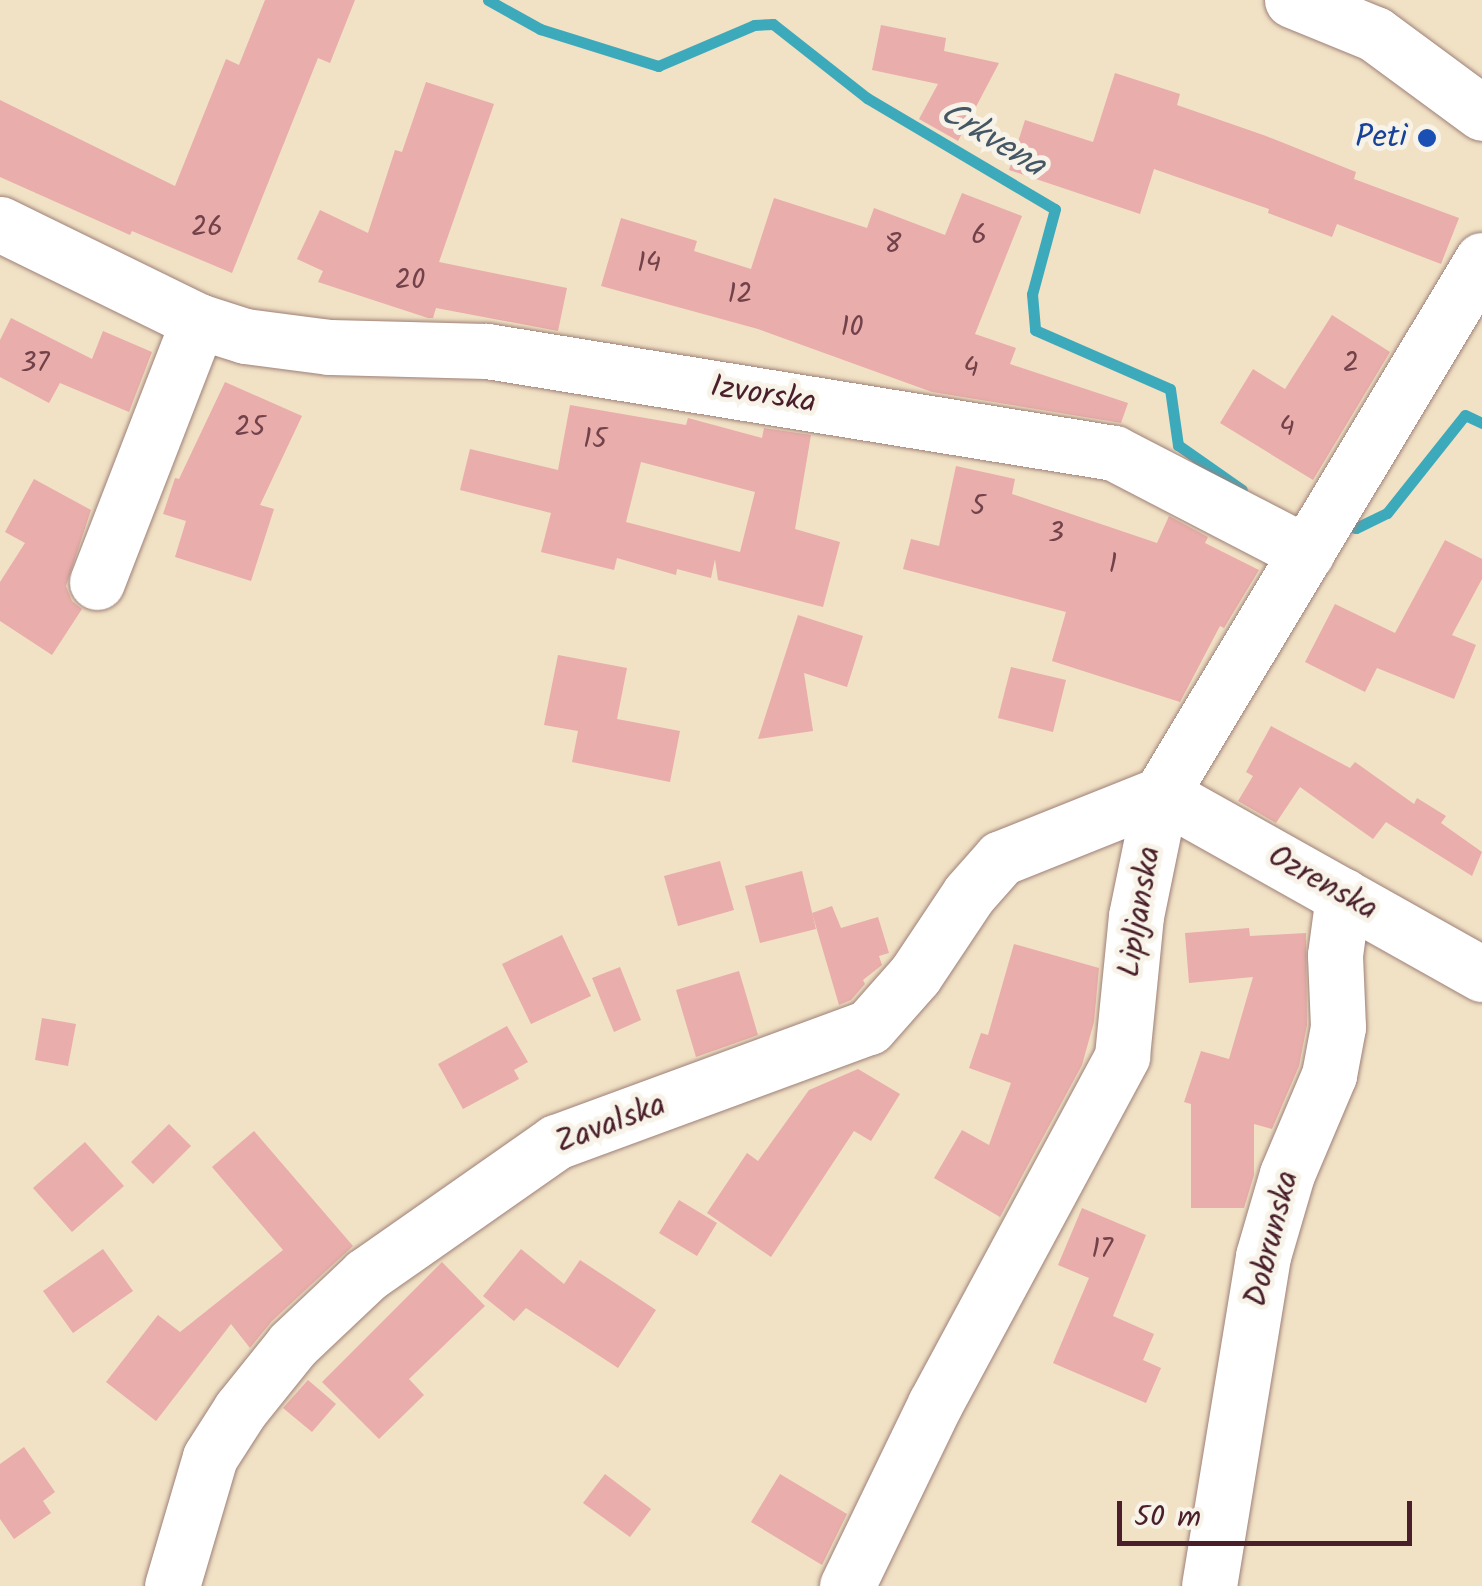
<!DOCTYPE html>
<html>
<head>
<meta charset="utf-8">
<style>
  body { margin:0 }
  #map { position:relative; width:1482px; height:1586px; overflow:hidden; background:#f1e1c5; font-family:Kalam,sans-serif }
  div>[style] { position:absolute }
  .stream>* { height:11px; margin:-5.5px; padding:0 5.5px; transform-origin:5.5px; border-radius:5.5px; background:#3daabc }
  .building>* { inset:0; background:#e9adab }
  .roads { filter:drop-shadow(0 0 2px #9e8078) drop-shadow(0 0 2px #9e8078) }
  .minor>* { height:55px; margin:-27.5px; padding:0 27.5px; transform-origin:27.5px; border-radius:27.5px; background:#fff }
  .major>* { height:55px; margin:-27.5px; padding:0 27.5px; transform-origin:27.5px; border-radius:27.5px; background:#fff }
  .dots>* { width:28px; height:28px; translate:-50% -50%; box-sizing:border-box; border:5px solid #f7f3e8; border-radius:50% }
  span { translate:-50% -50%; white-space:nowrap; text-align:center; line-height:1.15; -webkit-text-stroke:10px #f7f3e8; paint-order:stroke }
  .number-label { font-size:28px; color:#72424b }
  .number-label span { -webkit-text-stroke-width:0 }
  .transit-label { font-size:32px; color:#164399 }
  .right { translate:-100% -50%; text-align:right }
  .street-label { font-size:32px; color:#4a1f2b }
  .water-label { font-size:35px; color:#455765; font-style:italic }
  .scale { position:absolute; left:1117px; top:1501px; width:295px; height:45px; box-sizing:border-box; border:5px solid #4a1f2b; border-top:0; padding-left:12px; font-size:30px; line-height:35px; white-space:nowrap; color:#4a1f2b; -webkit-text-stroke:8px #f7f3e8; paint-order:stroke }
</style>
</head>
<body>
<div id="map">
  <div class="stream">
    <i style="left:488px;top:0;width:60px;rotate:29.1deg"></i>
    <i style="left:540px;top:29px;width:124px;rotate:17.4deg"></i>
    <i style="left:658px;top:66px;width:104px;rotate:-23.1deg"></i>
    <i style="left:754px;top:25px;width:19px;rotate:-3deg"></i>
    <i style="left:773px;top:24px;width:120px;rotate:38.2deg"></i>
    <i style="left:867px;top:98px;width:218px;rotate:30.6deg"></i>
    <i style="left:1055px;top:209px;width:88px;rotate:105.1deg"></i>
    <i style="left:1032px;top:294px;width:36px;rotate:85deg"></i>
    <i style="left:1035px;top:330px;width:147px;rotate:23.6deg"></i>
    <i style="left:1170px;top:389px;width:57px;rotate:81.9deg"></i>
    <i style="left:1178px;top:445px;width:78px;rotate:35.1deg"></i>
    <i style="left:1343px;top:525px;width:13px;rotate:13deg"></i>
    <i style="left:1356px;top:528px;width:34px;rotate:-26deg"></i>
    <i style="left:1387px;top:513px;width:125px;rotate:-51.5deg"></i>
    <i style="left:1465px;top:415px;width:19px;rotate:25deg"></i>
  </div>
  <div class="building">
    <i style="clip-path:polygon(265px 0,355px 0,330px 63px,318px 58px,232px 273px,132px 231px,130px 235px,0 177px,0 100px,175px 186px,226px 59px,239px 65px)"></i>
    <i style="clip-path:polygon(881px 25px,946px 38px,944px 51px,999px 63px,958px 141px,919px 119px,938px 84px,872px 70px)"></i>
    <i style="clip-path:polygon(1115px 73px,1180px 94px,1177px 105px,1266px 136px,1356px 172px,1354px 179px,1459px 218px,1441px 264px,1337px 224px,1332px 237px,1268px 213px,1269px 209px,1154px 169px,1140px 214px,1009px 170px,1025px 120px,1093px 142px)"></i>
    <i style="clip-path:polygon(426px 82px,494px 104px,439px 262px,567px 288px,558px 331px,436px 308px,433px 318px,428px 318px,318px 282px,323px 271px,297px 259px,320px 210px,368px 233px,395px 150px,402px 152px)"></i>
    <i style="clip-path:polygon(962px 193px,1022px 216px,975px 334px,1016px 348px,1010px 364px,1128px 403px,1121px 423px,932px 392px,758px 329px,601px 286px,621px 218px,697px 241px,694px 251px,751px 269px,774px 198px,867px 228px,874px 208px,945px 235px)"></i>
    <i style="clip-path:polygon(1332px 315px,1390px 352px,1313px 480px,1220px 423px,1253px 369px,1285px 389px)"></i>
    <i style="clip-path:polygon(11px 318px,92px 359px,103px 331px,152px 352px,129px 412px,60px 383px,49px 403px,0 377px,0 340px)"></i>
    <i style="clip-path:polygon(225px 382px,302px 416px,260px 505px,274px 509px,251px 581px,175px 557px,186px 521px,163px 514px,175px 478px,179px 479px)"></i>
    <i style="clip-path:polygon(evenodd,570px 405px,686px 425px,688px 418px,762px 438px,764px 428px,811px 435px,795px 529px,840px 542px,823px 607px,718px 580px,715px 559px,711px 578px,677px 569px,676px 575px,617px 558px,614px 570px,541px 552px,551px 513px,460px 490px,470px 449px,558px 470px,570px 405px,641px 462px,755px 492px,740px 552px,626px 522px,641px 462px)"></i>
    <i style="clip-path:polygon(956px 466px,1015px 479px,1012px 494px,1157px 543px,1169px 516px,1208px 537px,1205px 543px,1259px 570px,1224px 628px,1220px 626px,1180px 702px,1052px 661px,1066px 612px,903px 569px,911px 539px,939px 546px)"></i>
    <i style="clip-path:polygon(34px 479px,91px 510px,66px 586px,72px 601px,82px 609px,52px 655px,0 621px,0 582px,25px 543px,5px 532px)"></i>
    <i style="clip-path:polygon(1445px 540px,1482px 559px,1482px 579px,1452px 635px,1476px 645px,1454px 699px,1377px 668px,1365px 692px,1305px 662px,1335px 604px,1395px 633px)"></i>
    <i style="clip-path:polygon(798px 615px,863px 636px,847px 687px,804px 673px,813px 731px,758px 739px)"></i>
    <i style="clip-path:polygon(558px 655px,627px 668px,617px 719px,680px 731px,670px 782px,572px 762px,578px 731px,544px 725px)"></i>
    <i style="clip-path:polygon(1011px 667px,1066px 680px,1053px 732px,998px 718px)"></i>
    <i style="clip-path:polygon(1271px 726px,1350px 768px,1355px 762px,1414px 804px,1417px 798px,1446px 816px,1441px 823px,1482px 852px,1472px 876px,1386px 822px,1373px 839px,1300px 787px,1276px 823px,1238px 801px,1253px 776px,1246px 772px)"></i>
    <i style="clip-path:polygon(720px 861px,734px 910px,678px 926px,664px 876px)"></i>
    <i style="clip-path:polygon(802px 871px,816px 929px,760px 943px,745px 886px)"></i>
    <i style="clip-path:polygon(832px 906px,841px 928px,878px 917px,889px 953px,879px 956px,882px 965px,863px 980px,865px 984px,851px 1000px,839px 1005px,812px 913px)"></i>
    <i style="clip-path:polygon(1249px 928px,1250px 936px,1306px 933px,1307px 1025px,1299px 1066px,1272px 1129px,1254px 1124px,1254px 1175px,1244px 1208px,1191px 1208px,1191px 1104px,1184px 1102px,1201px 1051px,1229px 1059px,1253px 977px,1189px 983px,1185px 933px)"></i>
    <i style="clip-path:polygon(562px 935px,591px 996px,531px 1024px,502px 964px)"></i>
    <i style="clip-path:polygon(1014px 944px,1099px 968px,1094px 1022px,1082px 1065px,1000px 1217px,934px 1178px,962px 1130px,989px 1145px,1011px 1083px,969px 1068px,981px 1033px,988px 1035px)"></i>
    <i style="clip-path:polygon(620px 967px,641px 1020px,614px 1032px,592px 978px)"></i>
    <i style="clip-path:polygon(739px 971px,758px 1035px,696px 1057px,676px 990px)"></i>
    <i style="clip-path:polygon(42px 1018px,76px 1024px,68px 1066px,35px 1060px)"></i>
    <i style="clip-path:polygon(507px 1026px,528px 1062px,514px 1070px,519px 1079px,463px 1109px,438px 1064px)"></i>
    <i style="clip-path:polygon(858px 1069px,900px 1094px,871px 1141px,854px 1131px,771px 1257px,707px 1213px,747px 1153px,758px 1161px,809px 1090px)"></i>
    <i style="clip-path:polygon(169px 1124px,191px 1146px,153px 1184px,131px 1162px)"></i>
    <i style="clip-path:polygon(254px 1131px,353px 1246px,272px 1321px,250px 1348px,231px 1324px,156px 1421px,106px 1382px,158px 1315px,180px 1332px,283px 1250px,212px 1167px)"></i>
    <i style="clip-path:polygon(85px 1142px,124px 1186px,72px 1232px,33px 1188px)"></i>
    <i style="clip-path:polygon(679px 1200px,717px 1223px,697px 1256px,659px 1233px)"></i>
    <i style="clip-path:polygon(1082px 1208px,1146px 1235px,1113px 1316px,1154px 1334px,1143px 1360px,1161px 1368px,1146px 1403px,1053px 1363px,1089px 1278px,1058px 1265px)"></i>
    <i style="clip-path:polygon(103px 1249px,133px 1291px,73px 1333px,43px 1291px)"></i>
    <i style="clip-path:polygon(521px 1249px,564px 1284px,580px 1260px,656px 1310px,618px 1368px,526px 1308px,514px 1321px,483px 1296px)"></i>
    <i style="clip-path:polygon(442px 1262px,485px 1306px,409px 1379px,424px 1395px,379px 1439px,322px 1382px)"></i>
    <i style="clip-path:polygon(308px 1380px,336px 1404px,312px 1432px,283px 1408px)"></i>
    <i style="clip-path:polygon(24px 1447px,55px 1492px,43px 1501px,51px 1513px,14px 1539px,0 1519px,0 1464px)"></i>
    <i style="clip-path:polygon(605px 1474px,651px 1509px,630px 1537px,583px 1503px)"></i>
    <i style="clip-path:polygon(780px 1474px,847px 1514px,822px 1565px,751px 1522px)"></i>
  </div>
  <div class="roads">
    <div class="minor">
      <i style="left:0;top:224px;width:220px;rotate:26.1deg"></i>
      <i style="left:198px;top:321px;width:49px;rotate:17.7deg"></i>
      <i style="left:245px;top:336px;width:85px;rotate:7.5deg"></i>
      <i style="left:329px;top:347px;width:158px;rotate:1.5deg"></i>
      <i style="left:487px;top:351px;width:635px;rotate:9.24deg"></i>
      <i style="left:1114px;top:453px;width:217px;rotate:27.4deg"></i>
      <i style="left:97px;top:582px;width:280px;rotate:-68.8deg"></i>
      <i style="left:1161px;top:794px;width:368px;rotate:29.3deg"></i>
      <i style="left:172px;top:1586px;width:134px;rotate:-73.6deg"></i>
      <i style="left:210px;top:1457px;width:56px;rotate:-57.4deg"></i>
      <i style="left:240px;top:1410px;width:85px;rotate:-51.2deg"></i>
      <i style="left:293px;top:1344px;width:100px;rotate:-43.4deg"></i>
      <i style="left:366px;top:1275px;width:232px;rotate:-35deg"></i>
      <i style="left:556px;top:1142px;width:333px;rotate:-20.2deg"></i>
      <i style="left:869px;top:1027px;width:69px;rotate:-48.5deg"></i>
      <i style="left:915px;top:975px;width:97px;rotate:-56.3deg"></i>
      <i style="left:969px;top:894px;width:48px;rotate:-48.4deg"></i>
      <i style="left:1001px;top:858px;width:172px;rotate:-21.8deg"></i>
      <i style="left:847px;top:1586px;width:202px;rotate:-64.2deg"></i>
      <i style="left:935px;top:1404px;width:395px;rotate:-61.7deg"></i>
      <i style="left:1122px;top:1056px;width:141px;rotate:-84.3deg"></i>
      <i style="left:1136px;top:916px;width:125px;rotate:-78.4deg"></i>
      <i style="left:1161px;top:794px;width:623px;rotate:-58.99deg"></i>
      <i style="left:1209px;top:1586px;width:334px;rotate:-80.7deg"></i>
      <i style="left:1263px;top:1256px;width:85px;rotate:-73.7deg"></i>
      <i style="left:1287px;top:1174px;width:108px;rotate:-67deg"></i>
      <i style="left:1329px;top:1075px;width:49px;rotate:-79.4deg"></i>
      <i style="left:1338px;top:1027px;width:72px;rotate:-92.4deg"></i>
      <i style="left:1335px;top:955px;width:60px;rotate:-82.3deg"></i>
    </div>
    <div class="major">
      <i style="left:1292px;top:0;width:90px;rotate:22.3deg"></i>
      <i style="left:1375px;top:34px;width:133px;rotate:36.4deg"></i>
    </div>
  </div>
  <div class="dots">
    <i style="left:1427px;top:138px;background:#1a4fb4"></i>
  </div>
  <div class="number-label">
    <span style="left:207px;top:228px">26</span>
    <span style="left:979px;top:236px">6</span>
    <span style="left:893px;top:245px">8</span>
    <span style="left:649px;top:264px">14</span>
    <span style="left:410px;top:281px">20</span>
    <span style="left:740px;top:295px">12</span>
    <span style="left:852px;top:328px">10</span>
    <span style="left:35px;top:364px">37</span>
    <span style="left:1351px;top:364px">2</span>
    <span style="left:971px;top:369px">4</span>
    <span style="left:250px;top:428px">25</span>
    <span style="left:1287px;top:428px">4</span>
    <span style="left:595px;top:440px">15</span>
    <span style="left:978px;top:507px">5</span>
    <span style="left:1056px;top:534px">3</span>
    <span style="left:1113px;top:565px">1</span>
    <span style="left:1102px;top:1250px">17</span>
  </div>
  <div class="transit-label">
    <span class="right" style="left:1407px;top:138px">Peti</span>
  </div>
  <div class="street-label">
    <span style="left:763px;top:396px;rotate:9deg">Izvorska</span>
    <span style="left:1322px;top:884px;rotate:29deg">Ozrenska</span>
    <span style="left:1141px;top:912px;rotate:-81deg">Lipljanska</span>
    <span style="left:611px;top:1125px;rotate:-21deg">Zavalska</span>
    <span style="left:1273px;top:1239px;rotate:-76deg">Dobrunska</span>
  </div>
  <div class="water-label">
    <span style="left:992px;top:140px;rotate:31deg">Crkvena</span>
  </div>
  <div class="scale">50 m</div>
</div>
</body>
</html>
